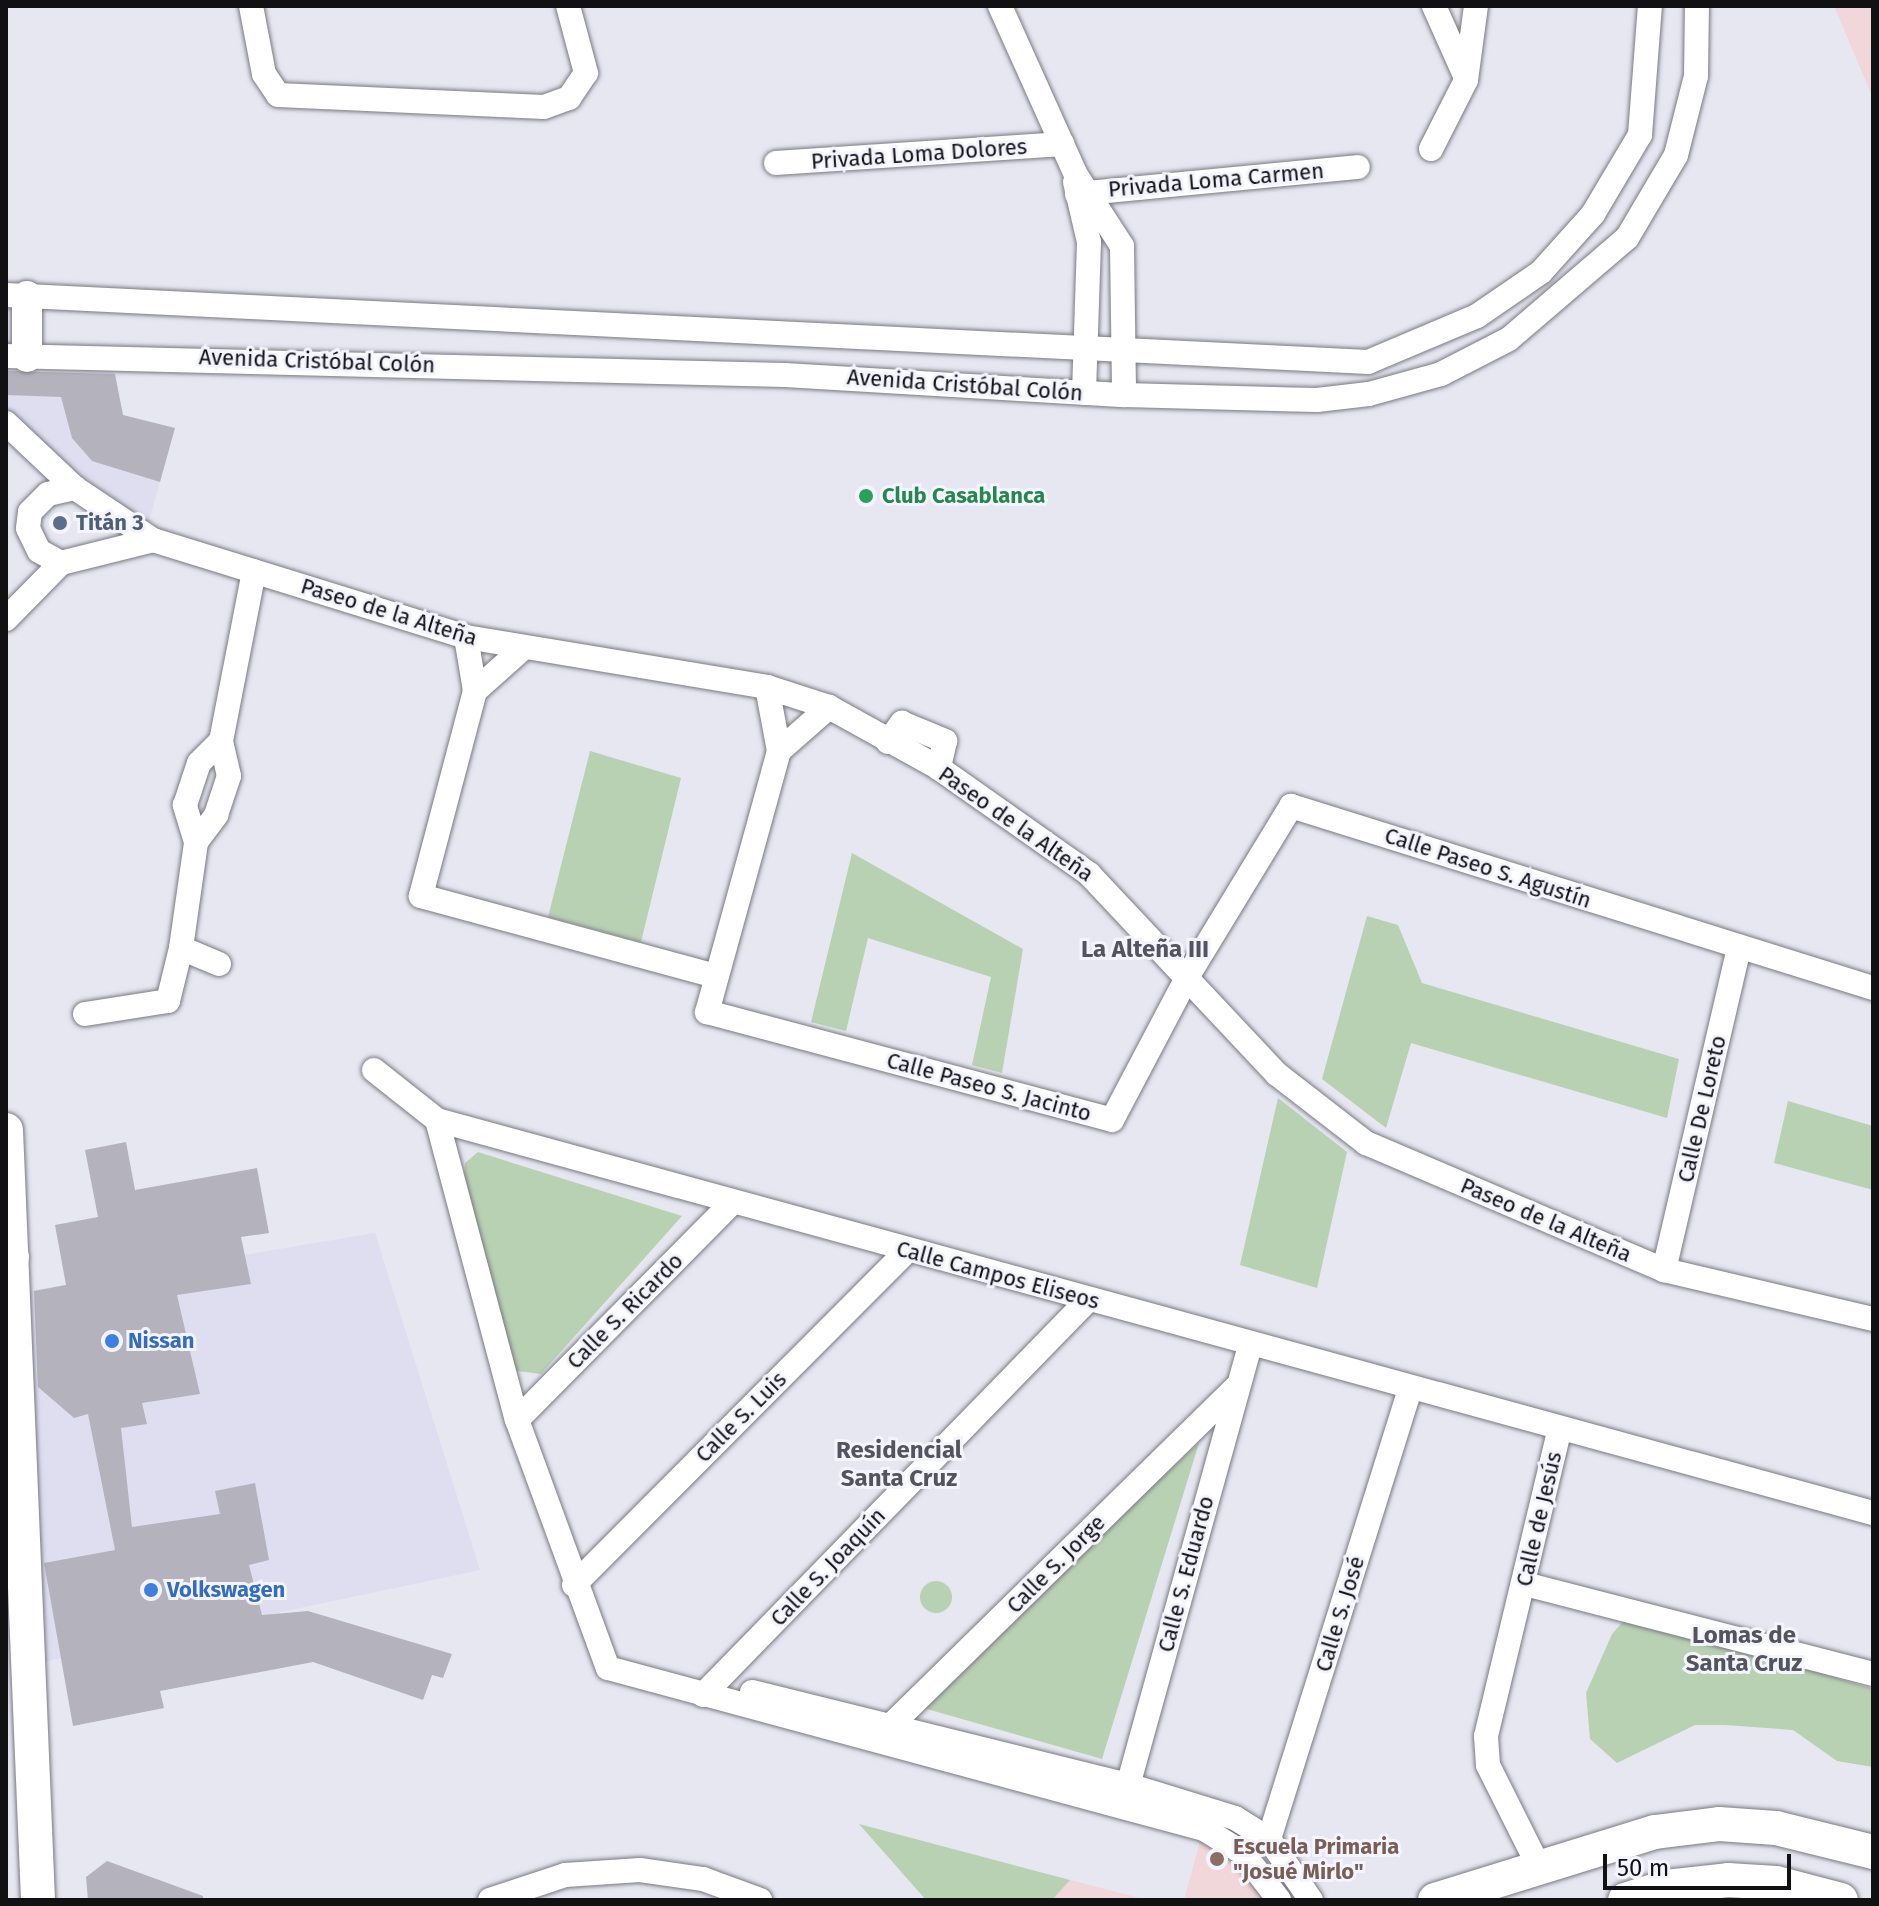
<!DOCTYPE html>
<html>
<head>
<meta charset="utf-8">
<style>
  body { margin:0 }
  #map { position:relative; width:1879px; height:1906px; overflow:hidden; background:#e6e7f1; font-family:"Fira Sans",sans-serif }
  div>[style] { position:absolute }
  .built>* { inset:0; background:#dedef0 }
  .education>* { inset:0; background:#f1d6da }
  .green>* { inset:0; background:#b9d1b3 }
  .round { border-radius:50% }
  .building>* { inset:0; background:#b4b3bd }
  .roads { filter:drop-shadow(0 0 2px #797982) drop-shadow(0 0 2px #797982) }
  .minor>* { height:24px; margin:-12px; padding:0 12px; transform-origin:12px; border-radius:12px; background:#fff }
  .tertiary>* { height:30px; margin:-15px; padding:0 15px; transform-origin:15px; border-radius:15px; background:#fff }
  .secondary>* { height:34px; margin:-17px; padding:0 17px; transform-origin:17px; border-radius:17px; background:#fff }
  .primary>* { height:38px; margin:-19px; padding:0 19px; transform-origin:19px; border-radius:19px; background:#fff }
  .dots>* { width:22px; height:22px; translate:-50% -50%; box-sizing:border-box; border:4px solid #f4f4fe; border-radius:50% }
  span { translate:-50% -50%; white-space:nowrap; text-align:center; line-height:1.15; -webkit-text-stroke:6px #f4f4fe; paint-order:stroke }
  .street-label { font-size:22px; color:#111114 }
  .leisure-label { font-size:22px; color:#27864d; font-weight:700 }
  .left { translate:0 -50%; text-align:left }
  .service-label { font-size:22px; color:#4e5e75; font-weight:700 }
  .shop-label { font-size:22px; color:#366cbe; font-weight:700 }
  .education-label { font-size:22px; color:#785e54; font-weight:700 }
  .neighbourhood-label { font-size:24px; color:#54545c; font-weight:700 }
  .frame { position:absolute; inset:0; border:8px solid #111114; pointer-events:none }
  .scale { position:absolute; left:1603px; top:1854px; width:188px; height:36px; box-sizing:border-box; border:4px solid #111114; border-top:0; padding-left:10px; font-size:24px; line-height:28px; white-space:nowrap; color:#111114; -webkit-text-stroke:6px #f4f4fe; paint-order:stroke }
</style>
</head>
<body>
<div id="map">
  <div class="built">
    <i style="clip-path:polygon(6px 357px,111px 362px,123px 415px,175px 428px,146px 531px,6px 421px)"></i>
    <i style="clip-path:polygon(375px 1233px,480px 1570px,34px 1664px,22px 1292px)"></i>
  </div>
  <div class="education">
    <i style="clip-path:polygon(1834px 6px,1873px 6px,1873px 98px)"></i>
    <i style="clip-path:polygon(1202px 1834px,1218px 1840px,1274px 1900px,1184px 1900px)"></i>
    <i style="clip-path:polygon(1070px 1880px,1148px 1900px,1052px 1900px)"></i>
  </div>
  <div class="green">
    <i style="clip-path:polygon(590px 751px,681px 778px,641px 942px,548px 917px)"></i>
    <i style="clip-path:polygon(852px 853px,1023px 949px,1002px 1073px,972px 1065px,991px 977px,868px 938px,846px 1031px,811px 1022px)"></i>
    <i style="clip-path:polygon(1367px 916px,1398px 925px,1422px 983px,1679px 1059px,1667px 1118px,1411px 1043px,1386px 1128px,1322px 1079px)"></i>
    <i style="clip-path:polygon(1278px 1098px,1347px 1152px,1317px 1288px,1240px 1265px)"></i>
    <i style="clip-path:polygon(1788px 1101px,1873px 1126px,1873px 1190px,1774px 1163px)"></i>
    <i style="clip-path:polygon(478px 1152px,682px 1216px,541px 1374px,517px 1371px,497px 1317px,464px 1179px,465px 1163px)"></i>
    <i style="clip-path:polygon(1199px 1443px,1102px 1759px,920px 1707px,958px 1665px)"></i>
    <i class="round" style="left:920px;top:1581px;width:32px;height:32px"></i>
    <i style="clip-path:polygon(1628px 1616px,1873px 1689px,1873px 1767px,1837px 1761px,1793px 1730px,1725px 1725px,1695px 1725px,1617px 1763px,1590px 1739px,1586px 1693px,1612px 1634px)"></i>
    <i style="clip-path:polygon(859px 1824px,1070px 1880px,1052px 1900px,926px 1900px)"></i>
  </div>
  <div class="building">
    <i style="clip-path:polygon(6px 371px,115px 374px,123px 415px,175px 428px,160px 482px,92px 461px,72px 438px,61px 397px,6px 395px)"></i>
    <i style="clip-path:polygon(126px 1142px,135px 1190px,257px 1168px,269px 1233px,241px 1237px,251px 1284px,177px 1295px,200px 1394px,142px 1403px,147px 1424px,121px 1428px,132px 1527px,220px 1514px,215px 1491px,255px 1483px,269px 1560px,249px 1565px,262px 1615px,308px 1611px,452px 1654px,443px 1678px,432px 1675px,423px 1700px,313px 1662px,160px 1691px,164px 1708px,73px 1726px,44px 1563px,115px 1550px,88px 1414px,74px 1418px,38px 1387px,34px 1291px,66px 1285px,55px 1225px,98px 1217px,85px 1150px)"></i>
    <i style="clip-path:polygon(107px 1861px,203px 1896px,203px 1900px,88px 1900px,86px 1877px)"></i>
  </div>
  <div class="roads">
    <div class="minor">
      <i style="left:251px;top:6px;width:69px;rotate:79.2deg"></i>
      <i style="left:264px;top:74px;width:25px;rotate:56deg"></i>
      <i style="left:278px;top:95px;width:266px;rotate:2.6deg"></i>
      <i style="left:544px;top:107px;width:27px;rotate:-20deg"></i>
      <i style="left:569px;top:98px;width:30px;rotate:-56deg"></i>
      <i style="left:586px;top:73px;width:69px;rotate:-105deg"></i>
      <i style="left:1000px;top:6px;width:185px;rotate:65.8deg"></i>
      <i style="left:1076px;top:175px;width:85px;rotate:57.1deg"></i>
      <i style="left:1122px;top:246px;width:149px;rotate:89.2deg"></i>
      <i style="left:1434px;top:6px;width:79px;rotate:66deg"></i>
      <i style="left:1431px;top:149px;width:77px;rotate:-63.1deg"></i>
      <i style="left:1466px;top:80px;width:75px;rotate:-82.3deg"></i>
      <i style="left:776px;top:163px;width:287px;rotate:-3.8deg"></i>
      <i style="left:1075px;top:182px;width:62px;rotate:76.9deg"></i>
      <i style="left:1089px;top:242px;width:151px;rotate:91.9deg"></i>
      <i style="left:1077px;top:194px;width:282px;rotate:-5.5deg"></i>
      <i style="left:6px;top:295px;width:1364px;rotate:2.82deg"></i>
      <i style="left:1368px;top:362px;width:118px;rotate:-22.9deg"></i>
      <i style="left:1477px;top:316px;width:78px;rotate:-34.5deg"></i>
      <i style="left:1541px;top:272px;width:78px;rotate:-48.1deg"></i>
      <i style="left:1593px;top:214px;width:92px;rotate:-59.3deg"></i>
      <i style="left:1640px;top:135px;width:129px;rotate:-85.6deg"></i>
      <i style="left:6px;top:356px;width:779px;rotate:1.4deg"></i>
      <i style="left:785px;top:375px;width:340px;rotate:3.4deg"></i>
      <i style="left:1124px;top:395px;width:193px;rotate:1.5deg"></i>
      <i style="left:1317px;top:400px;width:52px;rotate:-6.6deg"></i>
      <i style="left:1369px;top:394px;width:75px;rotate:-15.5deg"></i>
      <i style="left:1441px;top:374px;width:76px;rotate:-27.2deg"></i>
      <i style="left:1509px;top:339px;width:155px;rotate:-40.6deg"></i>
      <i style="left:1627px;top:238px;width:96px;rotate:-59.4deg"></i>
      <i style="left:1676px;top:155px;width:81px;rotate:-75.8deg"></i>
      <i style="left:1696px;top:76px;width:70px;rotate:-89.2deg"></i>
      <i style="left:6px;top:423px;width:95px;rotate:43.3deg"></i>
      <i style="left:75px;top:488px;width:94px;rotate:33.7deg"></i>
      <i style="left:153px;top:540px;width:328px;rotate:17.2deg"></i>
      <i style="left:466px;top:637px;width:305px;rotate:9.4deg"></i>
      <i style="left:767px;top:687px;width:65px;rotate:17.9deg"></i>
      <i style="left:829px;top:707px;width:126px;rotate:29deg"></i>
      <i style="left:939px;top:768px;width:184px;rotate:35.2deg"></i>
      <i style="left:1089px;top:874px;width:274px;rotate:46.8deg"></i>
      <i style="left:1277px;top:1074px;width:113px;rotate:37.8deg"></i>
      <i style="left:1366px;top:1143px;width:324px;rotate:23.1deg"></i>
      <i style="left:1664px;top:1270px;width:215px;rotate:13.2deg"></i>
      <i style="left:61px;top:563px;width:25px;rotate:-151deg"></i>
      <i style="left:39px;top:551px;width:25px;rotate:-116deg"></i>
      <i style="left:28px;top:528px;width:16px;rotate:-83deg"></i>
      <i style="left:30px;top:512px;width:25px;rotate:-45deg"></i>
      <i style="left:48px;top:494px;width:28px;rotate:-13deg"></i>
      <i style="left:6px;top:619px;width:78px;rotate:-45.5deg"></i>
      <i style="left:61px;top:563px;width:95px;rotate:-14deg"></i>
      <i style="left:466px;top:637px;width:55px;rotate:80.5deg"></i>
      <i style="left:475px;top:691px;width:212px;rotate:104.8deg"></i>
      <i style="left:421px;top:896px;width:306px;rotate:15.2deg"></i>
      <i style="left:767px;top:687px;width:65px;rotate:79.4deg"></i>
      <i style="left:779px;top:751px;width:271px;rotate:105.4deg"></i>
      <i style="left:707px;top:1012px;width:419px;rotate:14.9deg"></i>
      <i style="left:1112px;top:1120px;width:165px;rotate:-62.2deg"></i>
      <i style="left:1189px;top:974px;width:197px;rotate:-58.7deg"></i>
      <i style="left:1291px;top:806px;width:610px;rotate:17.37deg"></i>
      <i style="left:475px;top:691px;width:62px;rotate:-41.7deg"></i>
      <i style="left:888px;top:742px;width:24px;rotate:-54deg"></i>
      <i style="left:902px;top:723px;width:47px;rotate:22.7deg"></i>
      <i style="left:945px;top:741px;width:28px;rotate:103deg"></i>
      <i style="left:779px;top:751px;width:67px;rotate:-41.3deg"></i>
      <i style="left:196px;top:842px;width:34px;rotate:-53deg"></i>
      <i style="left:216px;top:815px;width:41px;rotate:-71.6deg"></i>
      <i style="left:229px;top:776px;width:36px;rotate:-103deg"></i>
      <i style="left:221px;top:741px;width:173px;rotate:-79deg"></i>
      <i style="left:219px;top:964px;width:41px;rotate:-157.2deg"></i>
      <i style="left:181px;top:948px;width:107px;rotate:-81.9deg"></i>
      <i style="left:196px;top:842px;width:39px;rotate:-107deg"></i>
      <i style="left:185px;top:805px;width:44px;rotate:-71.6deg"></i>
      <i style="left:199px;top:763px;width:31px;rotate:-45deg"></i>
      <i style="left:85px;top:1014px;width:84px;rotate:-8.9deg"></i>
      <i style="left:168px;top:1001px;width:55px;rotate:-76.2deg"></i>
      <i style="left:374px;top:1070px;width:80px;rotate:38.4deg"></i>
      <i style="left:437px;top:1120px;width:1489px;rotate:15.31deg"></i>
      <i style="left:437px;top:1120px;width:310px;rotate:75.1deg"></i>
      <i style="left:517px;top:1420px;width:264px;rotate:69.9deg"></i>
      <i style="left:608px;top:1668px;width:617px;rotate:15.12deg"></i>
      <i style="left:1204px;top:1829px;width:46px;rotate:31.6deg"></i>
      <i style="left:1243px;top:1853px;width:59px;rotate:52.5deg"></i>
      <i style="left:1664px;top:1270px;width:331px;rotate:-76.9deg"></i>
      <i style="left:517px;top:1420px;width:307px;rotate:-45.3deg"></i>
      <i style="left:1525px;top:1584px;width:359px;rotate:14.5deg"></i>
      <i style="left:574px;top:1585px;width:473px;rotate:-45.1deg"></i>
      <i style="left:752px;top:1692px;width:387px;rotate:13.9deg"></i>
      <i style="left:1128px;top:1785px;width:112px;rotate:17.1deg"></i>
      <i style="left:1235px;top:1818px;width:40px;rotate:32deg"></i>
      <i style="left:1269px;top:1839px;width:74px;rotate:55.5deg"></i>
      <i style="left:703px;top:1695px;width:552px;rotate:-45.73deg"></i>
      <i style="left:882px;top:1734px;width:497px;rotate:-44.4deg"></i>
      <i style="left:1124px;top:1800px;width:472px;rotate:-74.5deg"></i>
      <i style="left:1269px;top:1839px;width:471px;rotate:-72.6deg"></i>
      <i style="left:1539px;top:1867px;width:114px;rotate:-116.6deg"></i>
      <i style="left:1488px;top:1765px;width:29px;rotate:-94deg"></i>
      <i style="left:1486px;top:1736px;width:314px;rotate:-76.5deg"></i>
      <i style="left:490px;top:1900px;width:79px;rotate:-18.4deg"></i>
      <i style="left:565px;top:1875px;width:75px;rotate:-3.8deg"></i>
      <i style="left:640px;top:1870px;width:64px;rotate:8.1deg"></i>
      <i style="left:703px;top:1879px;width:61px;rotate:20.2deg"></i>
    </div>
    <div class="tertiary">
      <i style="left:27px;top:296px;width:61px;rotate:90deg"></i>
    </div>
    <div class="secondary">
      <i style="left:6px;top:1130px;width:771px;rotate:87.62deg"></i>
      <i style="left:1435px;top:1900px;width:230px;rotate:-17.2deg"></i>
      <i style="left:1655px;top:1832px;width:64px;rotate:-7.1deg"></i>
      <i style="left:1719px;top:1824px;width:57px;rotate:4deg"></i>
      <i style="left:1776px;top:1828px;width:100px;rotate:13.9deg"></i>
      <i style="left:1625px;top:1900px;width:43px;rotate:-17.6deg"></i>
      <i style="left:1666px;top:1887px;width:62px;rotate:-6.4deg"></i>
      <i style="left:1728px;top:1880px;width:48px;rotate:3.6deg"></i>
      <i style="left:1776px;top:1883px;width:67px;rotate:14.7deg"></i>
    </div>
    <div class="primary">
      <i style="left:6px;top:1264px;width:8px;rotate:-60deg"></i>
    </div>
  </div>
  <div class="dots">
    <i style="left:866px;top:496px;background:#2e9e5b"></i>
    <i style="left:60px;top:523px;background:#5c6f8a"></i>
    <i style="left:112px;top:1341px;background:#3f7fe0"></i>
    <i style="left:151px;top:1590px;background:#3f7fe0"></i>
    <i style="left:1217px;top:1859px;background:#8d6e63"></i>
  </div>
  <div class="street-label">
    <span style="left:919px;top:154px;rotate:-4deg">Privada Loma Dolores</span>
    <span style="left:1216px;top:180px;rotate:-5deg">Privada Loma Carmen</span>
    <span style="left:317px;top:361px;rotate:2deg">Avenida Cristóbal Colón</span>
    <span style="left:965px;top:385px;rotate:4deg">Avenida Cristóbal Colón</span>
    <span style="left:389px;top:612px;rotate:17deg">Paseo de la Alteña</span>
    <span style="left:1016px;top:824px;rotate:35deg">Paseo de la Alteña</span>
    <span style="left:1488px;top:868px;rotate:18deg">Calle Paseo S. Agustín</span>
    <span style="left:989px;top:1087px;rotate:15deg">Calle Paseo S. Jacinto</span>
    <span style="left:1702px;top:1109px;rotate:-77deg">Calle De Loreto</span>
    <span style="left:1546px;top:1220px;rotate:23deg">Paseo de la Alteña</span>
    <span style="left:998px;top:1275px;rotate:15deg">Calle Campos Eliseos</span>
    <span style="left:625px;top:1311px;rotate:-45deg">Calle S. Ricardo</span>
    <span style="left:741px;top:1417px;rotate:-45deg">Calle S. Luis</span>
    <span style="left:1539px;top:1519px;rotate:-77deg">Calle de Jesús</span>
    <span style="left:1056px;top:1564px;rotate:-45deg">Calle S. Jorge</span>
    <span style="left:828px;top:1567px;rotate:-46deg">Calle S. Joaquín</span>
    <span style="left:1186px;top:1574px;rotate:-75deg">Calle S. Eduardo</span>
    <span style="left:1340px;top:1614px;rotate:-73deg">Calle S. José</span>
  </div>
  <div class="leisure-label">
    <span class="left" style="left:882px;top:496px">Club Casablanca</span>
  </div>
  <div class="service-label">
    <span class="left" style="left:76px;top:523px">Titán 3</span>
  </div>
  <div class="shop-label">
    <span class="left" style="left:128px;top:1341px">Nissan</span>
    <span class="left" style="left:167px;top:1590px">Volkswagen</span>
  </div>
  <div class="education-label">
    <span class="left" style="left:1233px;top:1859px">Escuela Primaria<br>"Josué Mirlo"</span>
  </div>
  <div class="neighbourhood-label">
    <span style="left:1145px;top:950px">La Alteña III</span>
    <span style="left:899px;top:1465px">Residencial<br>Santa Cruz</span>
    <span style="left:1744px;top:1650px">Lomas de<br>Santa Cruz</span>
  </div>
  <div class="frame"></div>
  <div class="scale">50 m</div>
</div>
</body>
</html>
